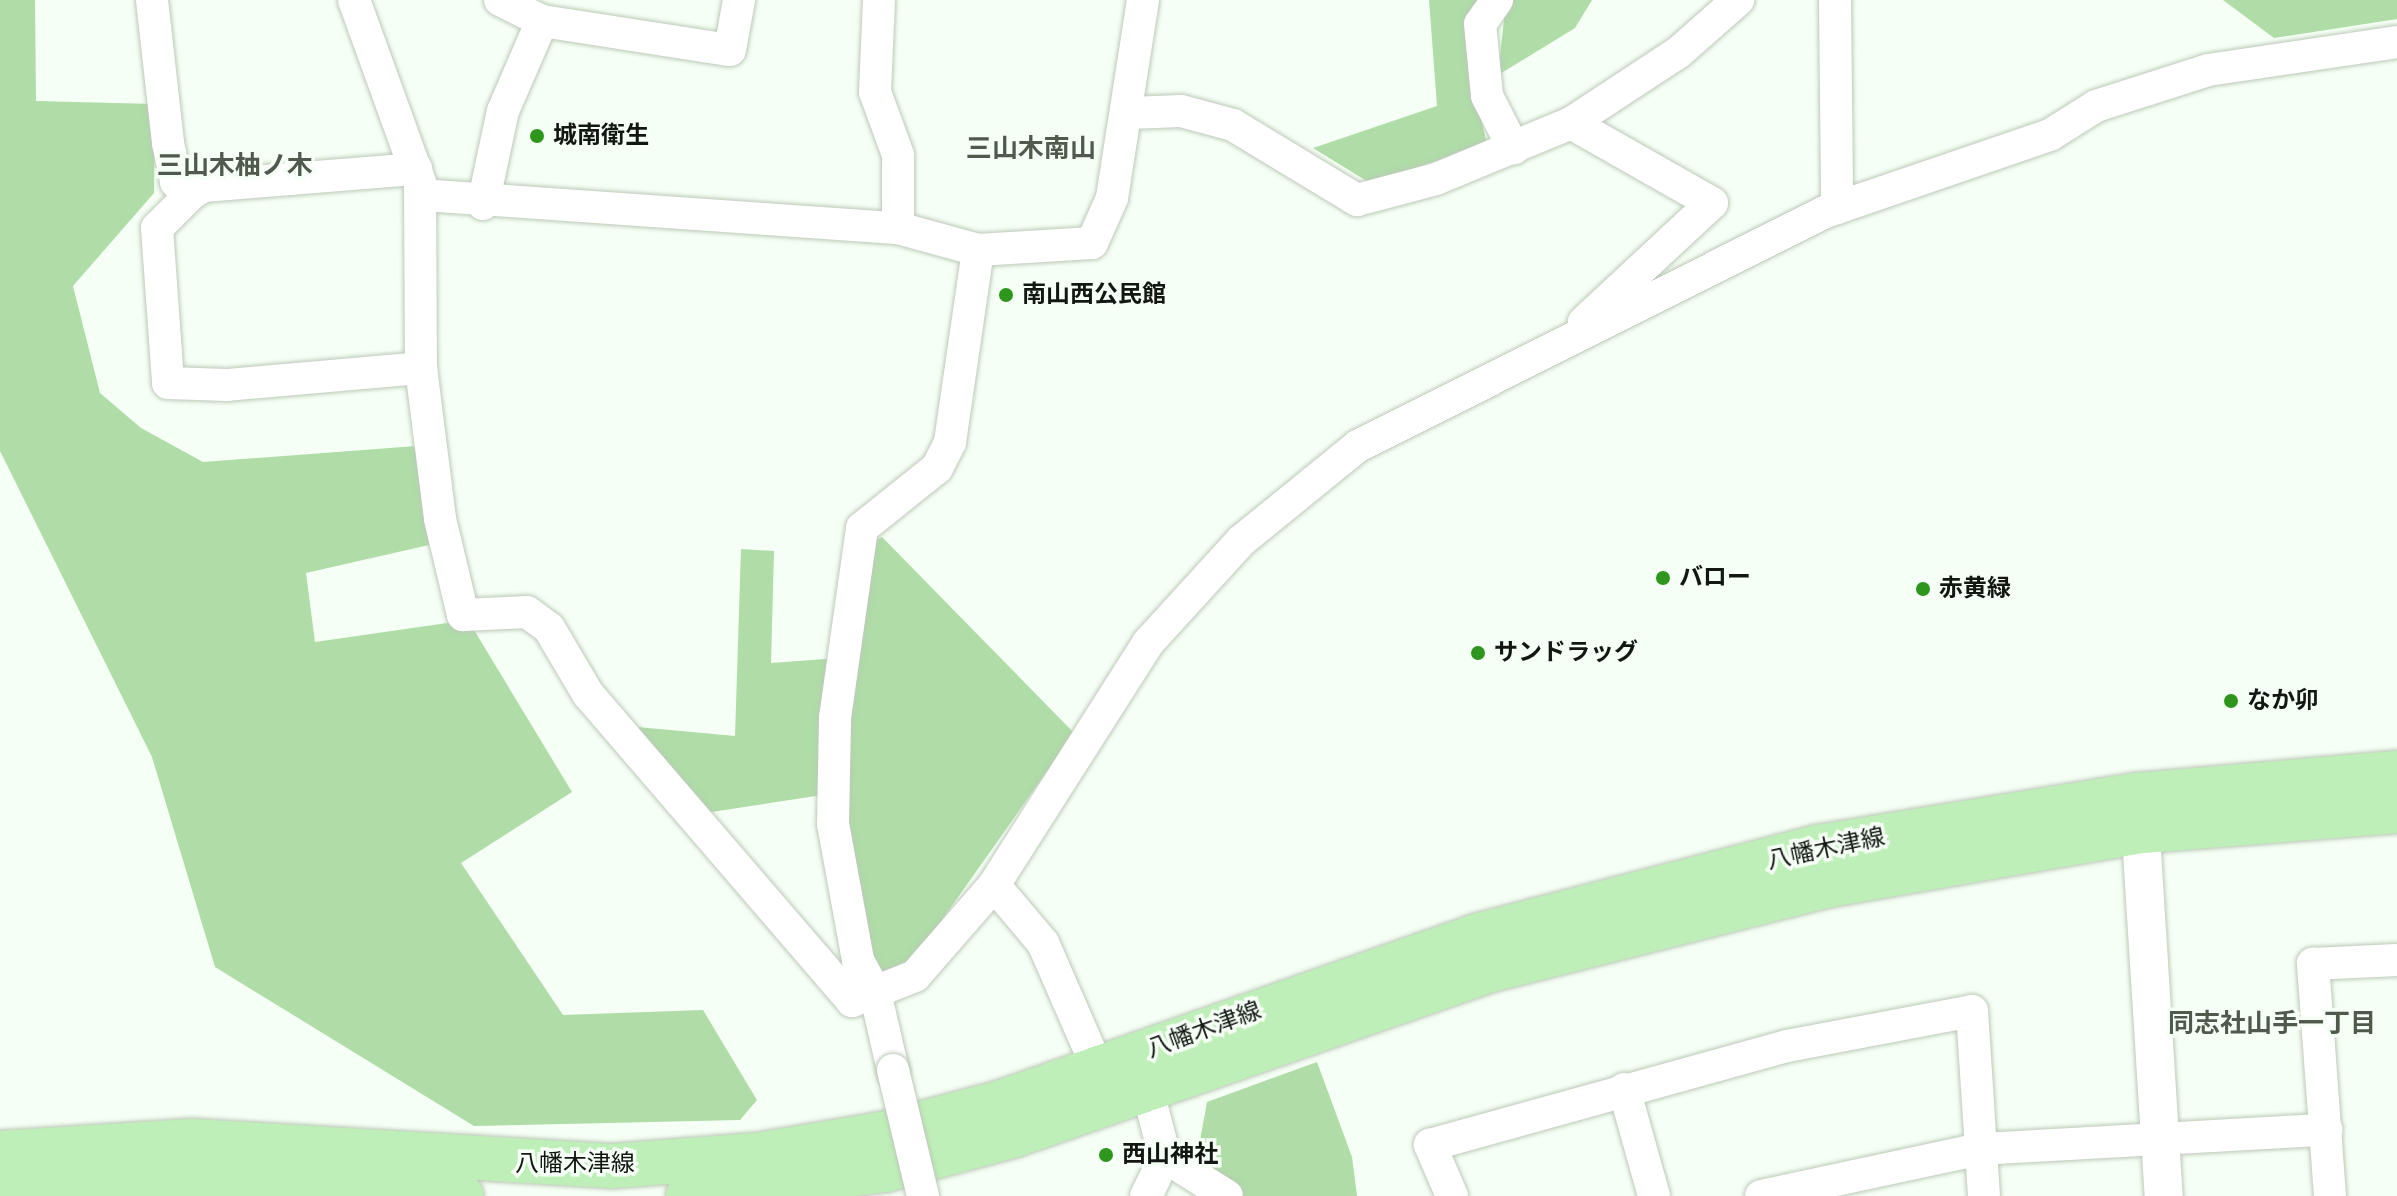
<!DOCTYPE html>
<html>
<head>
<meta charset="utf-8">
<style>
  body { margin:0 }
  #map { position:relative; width:2397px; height:1196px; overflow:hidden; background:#f6fff5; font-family:"Fira Sans Condensed","Noto Sans JP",sans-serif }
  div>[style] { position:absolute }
  .green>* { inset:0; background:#afdca7 }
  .roads { filter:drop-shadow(0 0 2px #bcc9b9) drop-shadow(0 0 2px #bcc9b9) }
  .minor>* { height:32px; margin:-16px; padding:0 16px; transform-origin:16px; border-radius:16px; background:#fff }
  .tertiary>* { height:38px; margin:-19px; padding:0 19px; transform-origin:19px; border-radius:19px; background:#fff }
  .primary>* { height:44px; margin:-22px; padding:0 22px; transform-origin:22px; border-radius:22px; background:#bfefb8 }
  .bridges { filter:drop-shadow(0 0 2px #bcc9b9) drop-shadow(0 0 2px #bcc9b9) }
  .minor-bridge>* { height:32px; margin:-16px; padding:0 16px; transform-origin:16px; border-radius:16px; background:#fff }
  .dots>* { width:22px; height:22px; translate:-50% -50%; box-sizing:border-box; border:4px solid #f6fff5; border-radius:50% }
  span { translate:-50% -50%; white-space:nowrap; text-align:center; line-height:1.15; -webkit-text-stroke:7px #f6fff5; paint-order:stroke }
  .poi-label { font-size:24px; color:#121712; font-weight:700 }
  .left { translate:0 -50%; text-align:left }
  .street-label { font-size:24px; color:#121712 }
  .neighbourhood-label { font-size:26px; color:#4f5a4d; font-weight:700 }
</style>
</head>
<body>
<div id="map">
  <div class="green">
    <i style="clip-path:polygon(0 0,35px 0,36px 101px,155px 104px,154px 193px,73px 286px,100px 393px,141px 428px,203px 462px,416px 446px,429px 545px,306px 573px,315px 642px,468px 620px,572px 792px,461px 863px,563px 1015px,703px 1010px,757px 1100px,740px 1120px,474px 1126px,215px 967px,152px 757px,0 451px)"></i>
    <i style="clip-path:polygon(1429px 0,1479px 0,1475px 93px,1487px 144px,1370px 183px,1313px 148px,1437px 106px)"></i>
    <i style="clip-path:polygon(1514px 0,1592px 0,1575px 28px,1498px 75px,1505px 10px)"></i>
    <i style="clip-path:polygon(2223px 0,2397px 0,2397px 19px,2274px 38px)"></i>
    <i style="clip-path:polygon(882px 537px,1074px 733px,908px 968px,871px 986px,843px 810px,845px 709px,872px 542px)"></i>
    <i style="clip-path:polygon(741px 549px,774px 551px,771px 663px,839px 658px,822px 795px,705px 813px,627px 726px,735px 736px)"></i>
    <i style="clip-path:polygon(1317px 1062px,1352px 1157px,1357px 1196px,1236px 1196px,1196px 1162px,1207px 1102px)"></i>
  </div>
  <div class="roads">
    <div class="minor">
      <i style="left:152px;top:0;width:144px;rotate:83.6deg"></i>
      <i style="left:168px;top:143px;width:40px;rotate:78deg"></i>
      <i style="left:176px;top:182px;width:19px;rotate:39deg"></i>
      <i style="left:191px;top:194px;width:48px;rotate:135deg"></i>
      <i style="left:157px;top:228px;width:155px;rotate:85.9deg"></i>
      <i style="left:168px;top:383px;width:59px;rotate:1.9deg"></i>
      <i style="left:227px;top:385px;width:195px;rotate:-5deg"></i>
      <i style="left:354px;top:0;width:194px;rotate:70.1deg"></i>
      <i style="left:420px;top:182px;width:186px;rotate:89.7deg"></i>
      <i style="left:421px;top:368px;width:152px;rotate:82.8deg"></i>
      <i style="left:440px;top:519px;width:99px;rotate:76.5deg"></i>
      <i style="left:463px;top:615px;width:64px;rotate:-2.7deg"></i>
      <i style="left:527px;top:612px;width:27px;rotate:36deg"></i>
      <i style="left:549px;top:628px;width:77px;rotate:59.4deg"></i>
      <i style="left:588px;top:694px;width:405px;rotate:49.3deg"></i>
      <i style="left:852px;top:1001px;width:68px;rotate:-21.6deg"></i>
      <i style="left:915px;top:976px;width:121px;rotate:-49deg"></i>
      <i style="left:994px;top:885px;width:287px;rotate:-57.5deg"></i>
      <i style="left:1148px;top:643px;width:138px;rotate:-47.6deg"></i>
      <i style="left:1241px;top:541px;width:151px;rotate:-39.1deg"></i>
      <i style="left:1358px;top:446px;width:522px;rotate:-26.61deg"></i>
      <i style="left:1825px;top:212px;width:238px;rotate:-18.9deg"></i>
      <i style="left:2050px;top:135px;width:54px;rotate:-32.2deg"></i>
      <i style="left:2096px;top:106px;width:118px;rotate:-17.8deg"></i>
      <i style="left:2208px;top:70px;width:191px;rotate:-8.4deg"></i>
      <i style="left:500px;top:0;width:47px;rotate:26.6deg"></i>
      <i style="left:542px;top:21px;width:190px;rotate:8.8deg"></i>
      <i style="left:730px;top:50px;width:51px;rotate:-79.8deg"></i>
      <i style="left:879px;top:0;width:92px;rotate:92.5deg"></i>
      <i style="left:875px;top:92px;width:67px;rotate:69.9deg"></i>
      <i style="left:898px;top:155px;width:73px;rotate:90deg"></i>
      <i style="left:1497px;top:0;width:29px;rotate:125deg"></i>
      <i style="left:1480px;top:24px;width:72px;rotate:84.4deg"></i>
      <i style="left:1487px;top:96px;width:59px;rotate:63deg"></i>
      <i style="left:1835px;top:0;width:208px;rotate:89.4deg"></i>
      <i style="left:1130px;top:113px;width:51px;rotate:-2.2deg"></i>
      <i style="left:1181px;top:111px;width:54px;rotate:15.1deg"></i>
      <i style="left:1233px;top:125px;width:145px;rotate:31.2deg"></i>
      <i style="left:1357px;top:200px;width:82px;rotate:-14.9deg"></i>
      <i style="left:1436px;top:179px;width:146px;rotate:-22.5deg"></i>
      <i style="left:1571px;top:123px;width:129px;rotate:-33.3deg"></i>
      <i style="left:1679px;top:52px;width:79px;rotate:-41.4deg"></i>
      <i style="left:1571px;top:123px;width:162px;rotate:29.6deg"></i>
      <i style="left:1712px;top:203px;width:175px;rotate:137.1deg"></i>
      <i style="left:191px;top:194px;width:15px;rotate:-32deg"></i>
      <i style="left:204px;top:186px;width:213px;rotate:-4.6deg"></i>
      <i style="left:422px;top:195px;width:477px;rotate:4deg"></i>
      <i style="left:898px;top:228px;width:83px;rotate:15.4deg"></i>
      <i style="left:978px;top:250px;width:114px;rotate:-3.5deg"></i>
      <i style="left:1092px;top:243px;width:49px;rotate:-66deg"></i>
      <i style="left:1112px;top:198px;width:200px;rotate:-81.1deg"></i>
      <i style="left:483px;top:204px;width:95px;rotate:-77.9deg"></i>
      <i style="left:503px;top:111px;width:98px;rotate:-66.6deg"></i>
      <i style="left:994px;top:885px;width:76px;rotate:49.8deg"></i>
      <i style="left:1043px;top:943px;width:137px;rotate:66.4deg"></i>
      <i style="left:1098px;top:1069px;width:53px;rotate:21.2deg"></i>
      <i style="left:1147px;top:1088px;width:71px;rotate:75.4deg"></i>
      <i style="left:1165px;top:1157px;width:43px;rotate:116deg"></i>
      <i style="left:893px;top:1070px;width:80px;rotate:-103deg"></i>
      <i style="left:875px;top:992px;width:36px;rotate:-118deg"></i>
      <i style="left:858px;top:960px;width:138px;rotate:-100.4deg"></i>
      <i style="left:833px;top:824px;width:106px;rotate:-88.9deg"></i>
      <i style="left:835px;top:718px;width:192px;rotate:-81.9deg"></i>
      <i style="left:862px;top:528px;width:96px;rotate:-38.7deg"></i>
      <i style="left:937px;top:468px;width:29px;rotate:-63deg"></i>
      <i style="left:950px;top:442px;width:194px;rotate:-81.7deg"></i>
      <i style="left:1624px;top:1089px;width:111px;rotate:74.3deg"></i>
      <i style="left:1165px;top:1157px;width:73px;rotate:32.2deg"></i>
      <i style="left:1452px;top:1196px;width:56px;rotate:-113.3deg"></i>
      <i style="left:1430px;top:1145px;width:370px;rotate:-15.5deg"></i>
      <i style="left:1787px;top:1046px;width:188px;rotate:-10.7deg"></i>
      <i style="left:1972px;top:1011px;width:185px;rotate:86.3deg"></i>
      <i style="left:1761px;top:1196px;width:225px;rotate:-12.1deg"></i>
      <i style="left:1981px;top:1149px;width:346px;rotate:-3.2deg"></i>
      <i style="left:2330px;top:1196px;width:233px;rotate:-94.2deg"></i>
      <i style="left:2313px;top:964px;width:84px;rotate:-2.7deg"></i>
    </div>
    <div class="tertiary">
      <i style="left:2139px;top:804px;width:393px;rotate:86.4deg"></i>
    </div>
    <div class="primary">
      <i style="left:0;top:1153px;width:192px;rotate:-3.6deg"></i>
      <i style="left:192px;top:1141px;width:421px;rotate:3.4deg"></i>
      <i style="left:612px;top:1166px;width:146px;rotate:-4.3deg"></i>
      <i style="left:758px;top:1155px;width:126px;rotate:-9.6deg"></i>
      <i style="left:882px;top:1134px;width:124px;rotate:-14.9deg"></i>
      <i style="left:1002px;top:1102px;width:506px;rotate:-19.26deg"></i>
      <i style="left:1480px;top:935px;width:350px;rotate:-14.6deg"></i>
      <i style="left:1819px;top:847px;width:323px;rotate:-9.3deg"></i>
      <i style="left:2138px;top:795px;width:260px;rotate:-4.9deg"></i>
      <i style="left:0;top:1192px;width:191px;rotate:-3.9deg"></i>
      <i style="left:191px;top:1179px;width:271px;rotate:3.6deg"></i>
      <i style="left:688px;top:1196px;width:199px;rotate:-7.5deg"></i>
      <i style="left:885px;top:1170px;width:131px;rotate:-15deg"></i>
      <i style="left:1012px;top:1136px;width:506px;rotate:-19.15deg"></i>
      <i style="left:1490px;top:970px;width:349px;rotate:-14.1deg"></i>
      <i style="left:1829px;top:885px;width:318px;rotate:-9.8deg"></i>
      <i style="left:2142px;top:831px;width:256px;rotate:-4.5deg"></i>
    </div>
  </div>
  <div class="bridges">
    <div class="minor-bridge">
      <i style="left:893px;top:1070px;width:130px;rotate:76.6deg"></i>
    </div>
  </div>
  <div class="dots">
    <i style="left:537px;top:136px;background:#2f961d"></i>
    <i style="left:1006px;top:295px;background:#2f961d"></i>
    <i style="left:1663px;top:578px;background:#2f961d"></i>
    <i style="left:1923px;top:589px;background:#2f961d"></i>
    <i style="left:1478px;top:653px;background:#2f961d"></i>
    <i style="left:2231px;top:701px;background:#2f961d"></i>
    <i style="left:1106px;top:1155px;background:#2f961d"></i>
  </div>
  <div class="poi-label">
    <span class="left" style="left:553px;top:136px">城南衛生</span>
    <span class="left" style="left:1022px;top:295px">南山西公民館</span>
    <span class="left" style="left:1679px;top:578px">バロー</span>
    <span class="left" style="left:1939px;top:589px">赤黄緑</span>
    <span class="left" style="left:1494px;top:653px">サンドラッグ</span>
    <span class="left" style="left:2247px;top:701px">なか卯</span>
    <span class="left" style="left:1122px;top:1155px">西山神社</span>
  </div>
  <div class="street-label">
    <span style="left:1826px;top:849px;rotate:-12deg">八幡木津線</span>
    <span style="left:1204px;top:1030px;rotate:-20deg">八幡木津線</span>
    <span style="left:575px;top:1164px">八幡木津線</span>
  </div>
  <div class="neighbourhood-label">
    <span style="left:1031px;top:149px">三山木南山</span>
    <span style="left:235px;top:166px">三山木柚ノ木</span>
    <span style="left:2272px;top:1024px">同志社山手一丁目</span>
  </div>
</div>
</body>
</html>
